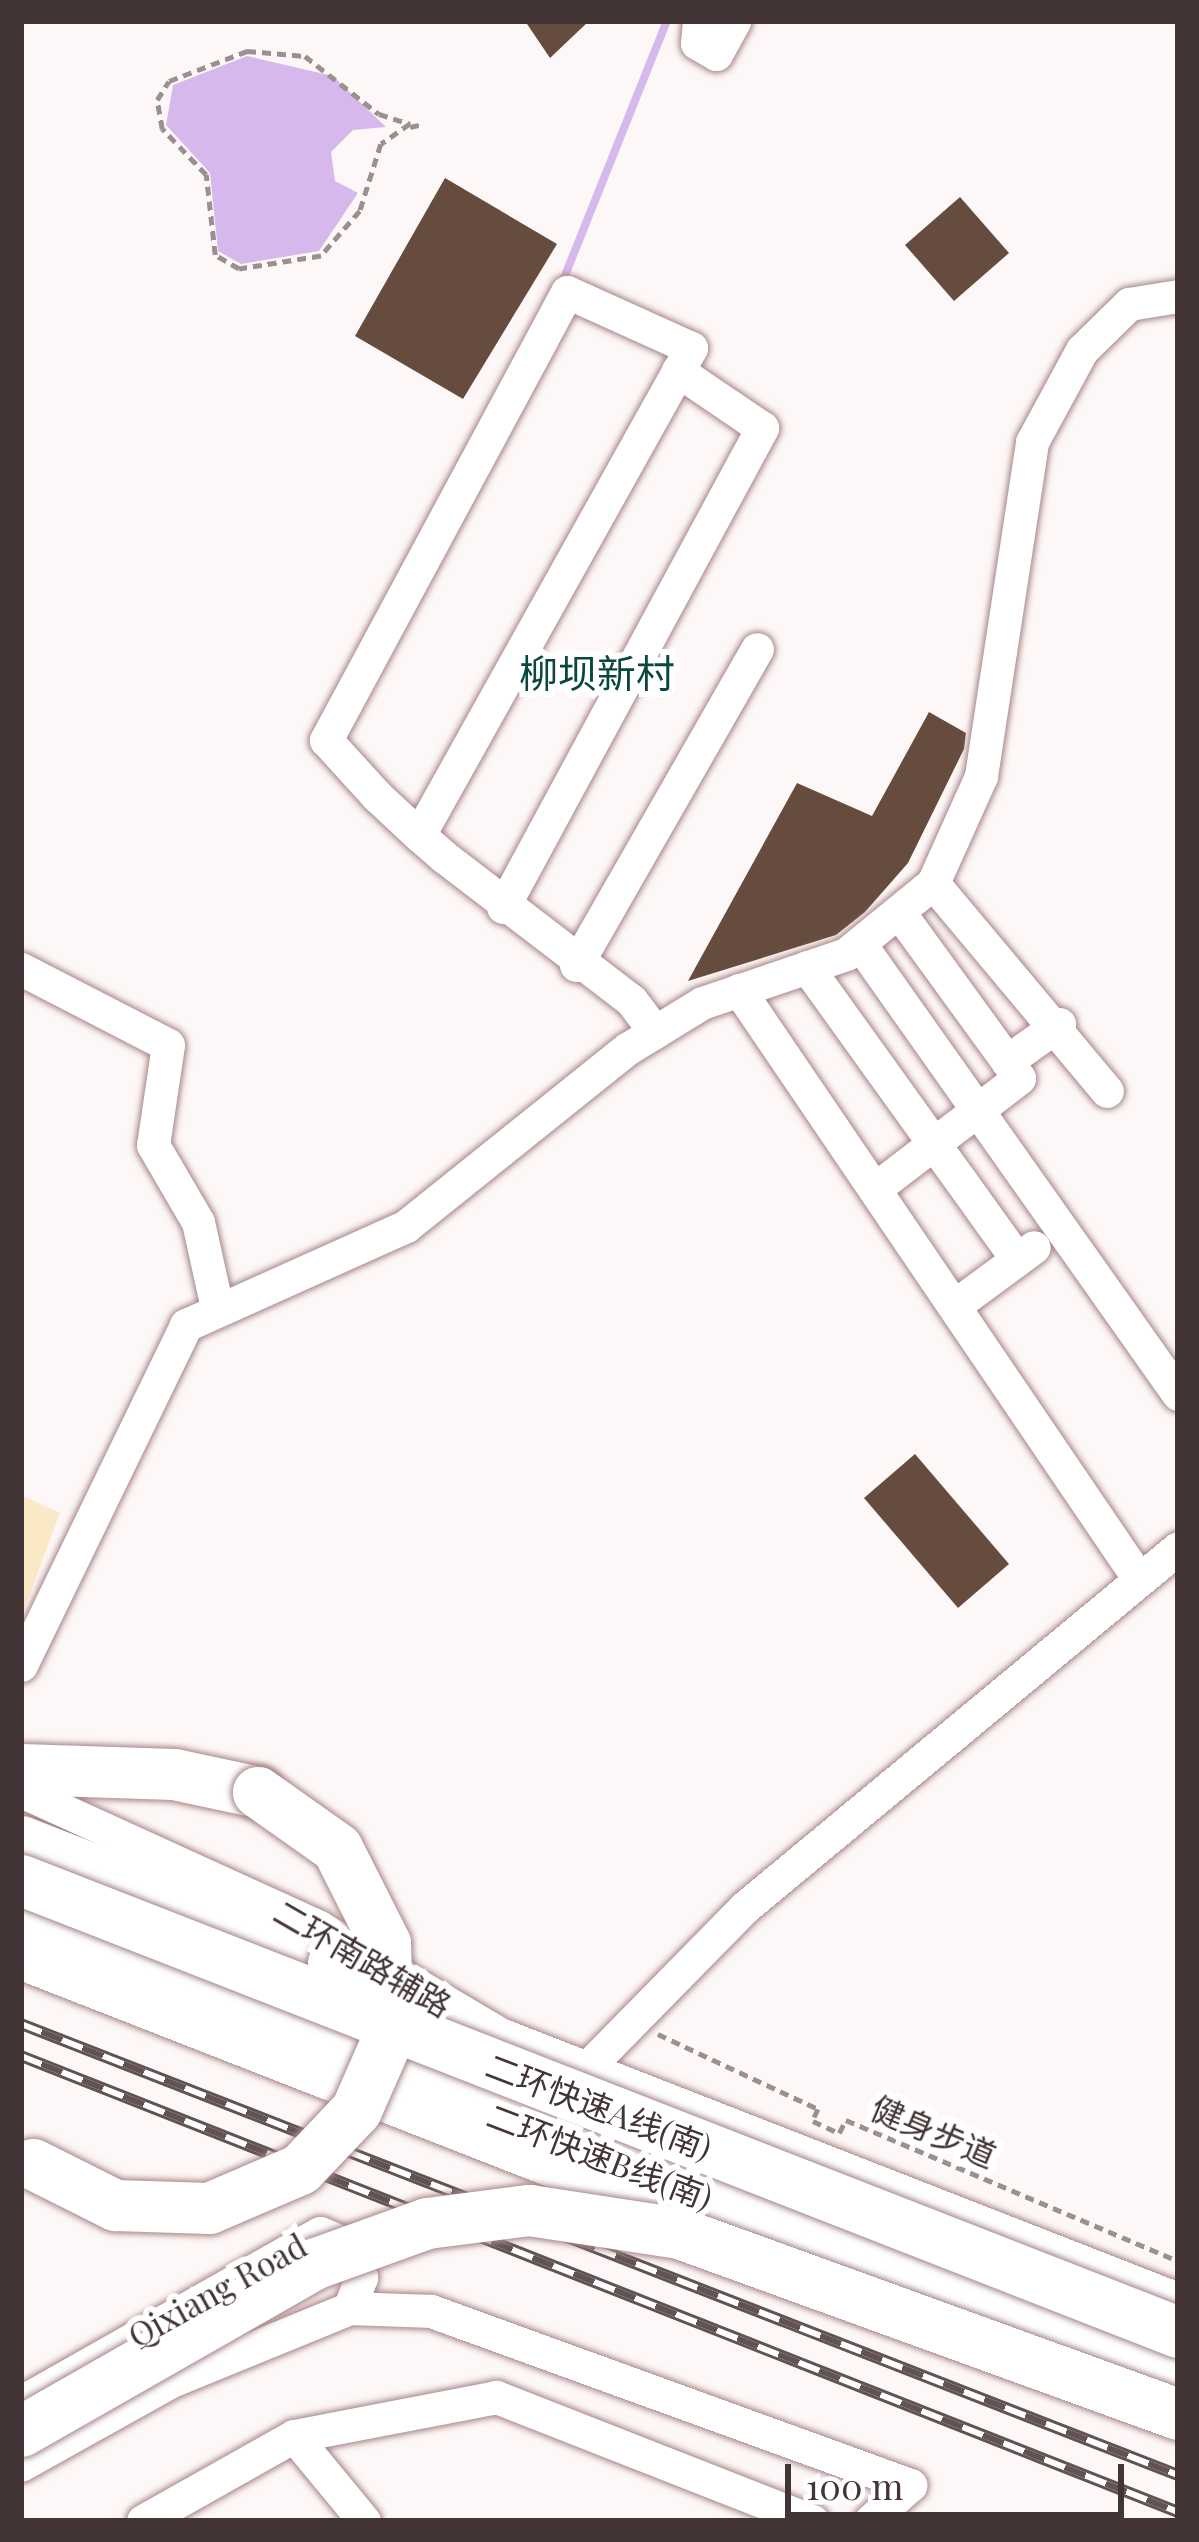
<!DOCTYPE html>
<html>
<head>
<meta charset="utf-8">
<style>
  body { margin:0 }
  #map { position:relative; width:1199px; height:2542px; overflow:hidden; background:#fef7f7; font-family:"Playfair Display","Noto Sans SC",serif }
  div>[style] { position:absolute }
  .green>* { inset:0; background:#fbe8c5 }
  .water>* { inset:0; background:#d6b8ec }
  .stream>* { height:8px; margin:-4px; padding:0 4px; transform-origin:4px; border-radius:4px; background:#d6b8ec }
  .building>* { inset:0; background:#654c3e }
  .path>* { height:4.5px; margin-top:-2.25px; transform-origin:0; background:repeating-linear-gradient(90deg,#9b9090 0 9px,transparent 0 15px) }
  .roads { filter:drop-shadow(0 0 3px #a88687) drop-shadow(0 0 3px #a88687) }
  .minor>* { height:33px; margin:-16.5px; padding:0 16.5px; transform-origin:16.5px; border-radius:16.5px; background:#fff }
  .highway>* { height:51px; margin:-25.5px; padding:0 25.5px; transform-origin:25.5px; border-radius:25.5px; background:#fff }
  .rail>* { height:12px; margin-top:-6px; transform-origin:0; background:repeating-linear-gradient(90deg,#fff 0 22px,#615354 0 44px); box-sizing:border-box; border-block:3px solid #615354 }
  .bridges { filter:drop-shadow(0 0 3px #a88687) drop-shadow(0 0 3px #a88687) }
  .highway-bridge>* { height:51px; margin:-25.5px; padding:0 25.5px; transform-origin:25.5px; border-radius:25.5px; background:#fff }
  span { translate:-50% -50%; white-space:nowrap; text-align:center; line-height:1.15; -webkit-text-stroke:12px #fff; paint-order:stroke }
  .street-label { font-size:33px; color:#433435 }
  .quarter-label { font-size:39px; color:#0a473e }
  .frame { position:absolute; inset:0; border:24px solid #433435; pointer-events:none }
  .scale { position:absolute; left:785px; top:2464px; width:339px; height:54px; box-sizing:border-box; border:6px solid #433435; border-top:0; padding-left:15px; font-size:36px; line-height:42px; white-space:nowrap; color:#433435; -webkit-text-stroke:9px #fff; paint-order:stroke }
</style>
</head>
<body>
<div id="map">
  <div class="green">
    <i style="clip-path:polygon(21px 1495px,60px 1513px,21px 1617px)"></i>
  </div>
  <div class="water">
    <i style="clip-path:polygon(247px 56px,333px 76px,386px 127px,353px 130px,331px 152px,335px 181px,358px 193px,319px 251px,241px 264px,218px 251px,210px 173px,166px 125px,173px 85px)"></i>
  </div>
  <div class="stream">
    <i style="left:562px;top:283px;width:282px;rotate:-68.2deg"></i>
  </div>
  <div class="building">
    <i style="clip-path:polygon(525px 21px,589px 21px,550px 58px)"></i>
    <i style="clip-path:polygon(445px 178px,557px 244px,463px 399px,355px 336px)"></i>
    <i style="clip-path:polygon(960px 197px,1009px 253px,954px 301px,905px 245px)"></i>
    <i style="clip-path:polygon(929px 712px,966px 733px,964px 749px,908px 863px,865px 912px,836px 935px,688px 981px,797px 783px,872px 816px)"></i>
    <i style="clip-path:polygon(915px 1454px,1009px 1564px,958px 1608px,864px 1498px)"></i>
  </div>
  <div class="path">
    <i style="left:247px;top:51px;width:58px;rotate:4.9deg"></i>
    <i style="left:305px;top:56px;width:94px;rotate:38.1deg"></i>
    <i style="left:379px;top:114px;width:33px;rotate:18deg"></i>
    <i style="left:410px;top:124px;width:35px;rotate:145deg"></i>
    <i style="left:381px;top:144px;width:70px;rotate:107.4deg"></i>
    <i style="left:360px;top:211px;width:60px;rotate:130.9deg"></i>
    <i style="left:321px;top:256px;width:83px;rotate:171deg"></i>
    <i style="left:239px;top:269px;width:28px;rotate:-150deg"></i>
    <i style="left:215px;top:255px;width:81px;rotate:-96.4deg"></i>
    <i style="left:206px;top:175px;width:64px;rotate:-133.7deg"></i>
    <i style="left:162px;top:129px;width:29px;rotate:-100deg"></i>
    <i style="left:157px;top:100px;width:22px;rotate:-58deg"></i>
    <i style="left:169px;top:81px;width:84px;rotate:-21deg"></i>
    <i style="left:410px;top:127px;width:13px;rotate:-13deg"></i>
    <i style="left:658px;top:2034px;width:177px;rotate:25.1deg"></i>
    <i style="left:818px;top:2109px;width:13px;rotate:113deg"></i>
    <i style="left:813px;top:2121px;width:29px;rotate:25deg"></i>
    <i style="left:839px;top:2133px;width:15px;rotate:-62deg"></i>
    <i style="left:846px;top:2120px;width:361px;rotate:23deg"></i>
  </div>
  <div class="roads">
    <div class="minor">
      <i style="left:699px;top:21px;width:22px;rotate:95deg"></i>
      <i style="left:697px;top:43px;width:22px;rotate:30deg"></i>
      <i style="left:716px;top:54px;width:38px;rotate:-61deg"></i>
      <i style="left:419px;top:835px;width:558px;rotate:-60.82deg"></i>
      <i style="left:691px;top:348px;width:136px;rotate:-155.7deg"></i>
      <i style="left:567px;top:292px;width:509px;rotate:118.28deg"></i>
      <i style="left:326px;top:740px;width:76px;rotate:47.7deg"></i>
      <i style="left:377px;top:796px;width:57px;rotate:42.9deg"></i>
      <i style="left:419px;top:835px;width:32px;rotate:41deg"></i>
      <i style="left:443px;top:856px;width:237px;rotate:37.5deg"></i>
      <i style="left:631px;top:1000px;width:40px;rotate:53deg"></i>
      <i style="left:933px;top:883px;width:271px;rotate:50.1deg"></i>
      <i style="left:503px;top:907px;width:545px;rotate:-61.6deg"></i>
      <i style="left:762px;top:428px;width:102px;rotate:-145.8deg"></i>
      <i style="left:901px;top:915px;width:180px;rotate:54deg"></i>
      <i style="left:860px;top:944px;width:551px;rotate:54.75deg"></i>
      <i style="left:576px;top:965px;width:364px;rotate:-60.2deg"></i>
      <i style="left:807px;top:967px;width:360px;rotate:54.3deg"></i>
      <i style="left:21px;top:969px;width:165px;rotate:27.3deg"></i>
      <i style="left:168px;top:1045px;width:101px;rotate:98.5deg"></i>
      <i style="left:153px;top:1145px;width:89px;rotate:59.7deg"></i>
      <i style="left:198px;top:1222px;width:83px;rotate:77.5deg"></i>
      <i style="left:739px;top:990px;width:712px;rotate:55.82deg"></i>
      <i style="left:881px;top:1184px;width:174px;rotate:-37.5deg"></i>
      <i style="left:1019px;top:1078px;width:21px;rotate:-125deg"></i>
      <i style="left:1007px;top:1061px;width:64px;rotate:-35.4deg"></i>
      <i style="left:958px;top:1303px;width:94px;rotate:-36.4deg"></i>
      <i style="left:21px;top:1665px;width:378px;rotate:-64.1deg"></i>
      <i style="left:186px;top:1325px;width:241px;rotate:-24.2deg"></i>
      <i style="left:406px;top:1226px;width:283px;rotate:-38.7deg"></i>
      <i style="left:627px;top:1049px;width:88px;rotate:-31.5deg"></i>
      <i style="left:702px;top:1003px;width:152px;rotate:-18.8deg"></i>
      <i style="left:846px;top:954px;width:112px;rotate:-39.2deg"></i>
      <i style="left:933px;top:883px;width:117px;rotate:-65.8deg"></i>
      <i style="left:981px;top:776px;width:338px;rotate:-81.3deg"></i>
      <i style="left:1032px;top:442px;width:105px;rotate:-61.5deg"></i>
      <i style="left:1082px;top:350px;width:66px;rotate:-44.4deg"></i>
      <i style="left:1129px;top:304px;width:50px;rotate:-9.3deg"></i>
      <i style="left:21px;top:1791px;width:328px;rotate:24.5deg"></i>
      <i style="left:319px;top:1927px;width:210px;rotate:30.6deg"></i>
      <i style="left:500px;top:2034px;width:728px;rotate:21.35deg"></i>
      <i style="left:21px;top:1963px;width:695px;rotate:21.36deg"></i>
      <i style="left:573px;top:2082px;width:245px;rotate:-45.5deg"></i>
      <i style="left:745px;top:1907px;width:562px;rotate:-39.66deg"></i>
      <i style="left:350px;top:2308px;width:81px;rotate:2.1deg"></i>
      <i style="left:431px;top:2311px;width:510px;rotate:19.96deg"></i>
      <i style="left:910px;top:2485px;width:54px;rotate:138deg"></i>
      <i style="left:21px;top:2402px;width:343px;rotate:-29.5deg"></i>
      <i style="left:320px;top:2233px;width:34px;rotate:23deg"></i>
      <i style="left:351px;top:2246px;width:33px;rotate:72deg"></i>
      <i style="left:361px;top:2277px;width:33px;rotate:110deg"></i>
      <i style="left:350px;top:2308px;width:193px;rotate:157.8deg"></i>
      <i style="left:171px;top:2381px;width:172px;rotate:150.8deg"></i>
      <i style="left:294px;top:2436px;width:110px;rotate:50.5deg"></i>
      <i style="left:143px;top:2521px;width:173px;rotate:-29.4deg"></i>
      <i style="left:294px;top:2436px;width:206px;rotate:-10.9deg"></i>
      <i style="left:496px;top:2397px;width:340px;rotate:21.4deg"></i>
    </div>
    <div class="highway">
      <i style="left:21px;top:1769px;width:153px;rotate:1.9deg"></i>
      <i style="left:174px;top:1774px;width:86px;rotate:12.1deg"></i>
      <i style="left:21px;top:1841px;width:335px;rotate:21.4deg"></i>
      <i style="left:21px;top:1931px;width:1242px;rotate:21.3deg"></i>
    </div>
  </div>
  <div class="rail">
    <i style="left:21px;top:2024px;width:1242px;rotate:21.3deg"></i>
    <i style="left:21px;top:2056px;width:1244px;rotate:21.51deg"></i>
  </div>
  <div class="bridges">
    <div class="highway-bridge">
      <i style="left:21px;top:1880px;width:1242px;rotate:21.34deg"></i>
      <i style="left:333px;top:1963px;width:86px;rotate:26.3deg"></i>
      <i style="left:33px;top:2164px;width:92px;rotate:26.6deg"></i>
      <i style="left:115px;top:2205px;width:94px;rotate:1.8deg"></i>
      <i style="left:209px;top:2208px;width:99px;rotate:-23.2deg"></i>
      <i style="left:300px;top:2169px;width:81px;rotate:-46.5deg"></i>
      <i style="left:356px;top:2110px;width:80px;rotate:-66.3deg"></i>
      <i style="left:388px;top:2037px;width:94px;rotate:-91.8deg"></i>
      <i style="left:385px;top:1943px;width:106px;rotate:-116.8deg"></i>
      <i style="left:337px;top:1848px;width:97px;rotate:-144.7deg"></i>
      <i style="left:21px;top:2431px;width:339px;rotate:-29.7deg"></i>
      <i style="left:316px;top:2263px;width:118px;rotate:-19.8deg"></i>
      <i style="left:427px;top:2223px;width:103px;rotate:-7.3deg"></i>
      <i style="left:529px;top:2210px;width:152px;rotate:8.7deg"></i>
      <i style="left:679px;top:2233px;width:531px;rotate:19.94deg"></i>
    </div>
  </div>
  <div class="street-label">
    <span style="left:363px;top:1958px;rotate:30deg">二环南路辅路</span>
    <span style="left:599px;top:2106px;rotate:21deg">二环快速A线(南)</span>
    <span style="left:934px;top:2131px;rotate:23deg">健身步道</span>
    <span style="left:600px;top:2156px;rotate:21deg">二环快速B线(南)</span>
    <span style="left:217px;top:2290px;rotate:-29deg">Qixiang Road</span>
  </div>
  <div class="quarter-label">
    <span style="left:597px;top:672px">柳坝新村</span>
  </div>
  <div class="frame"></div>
  <div class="scale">100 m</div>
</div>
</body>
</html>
